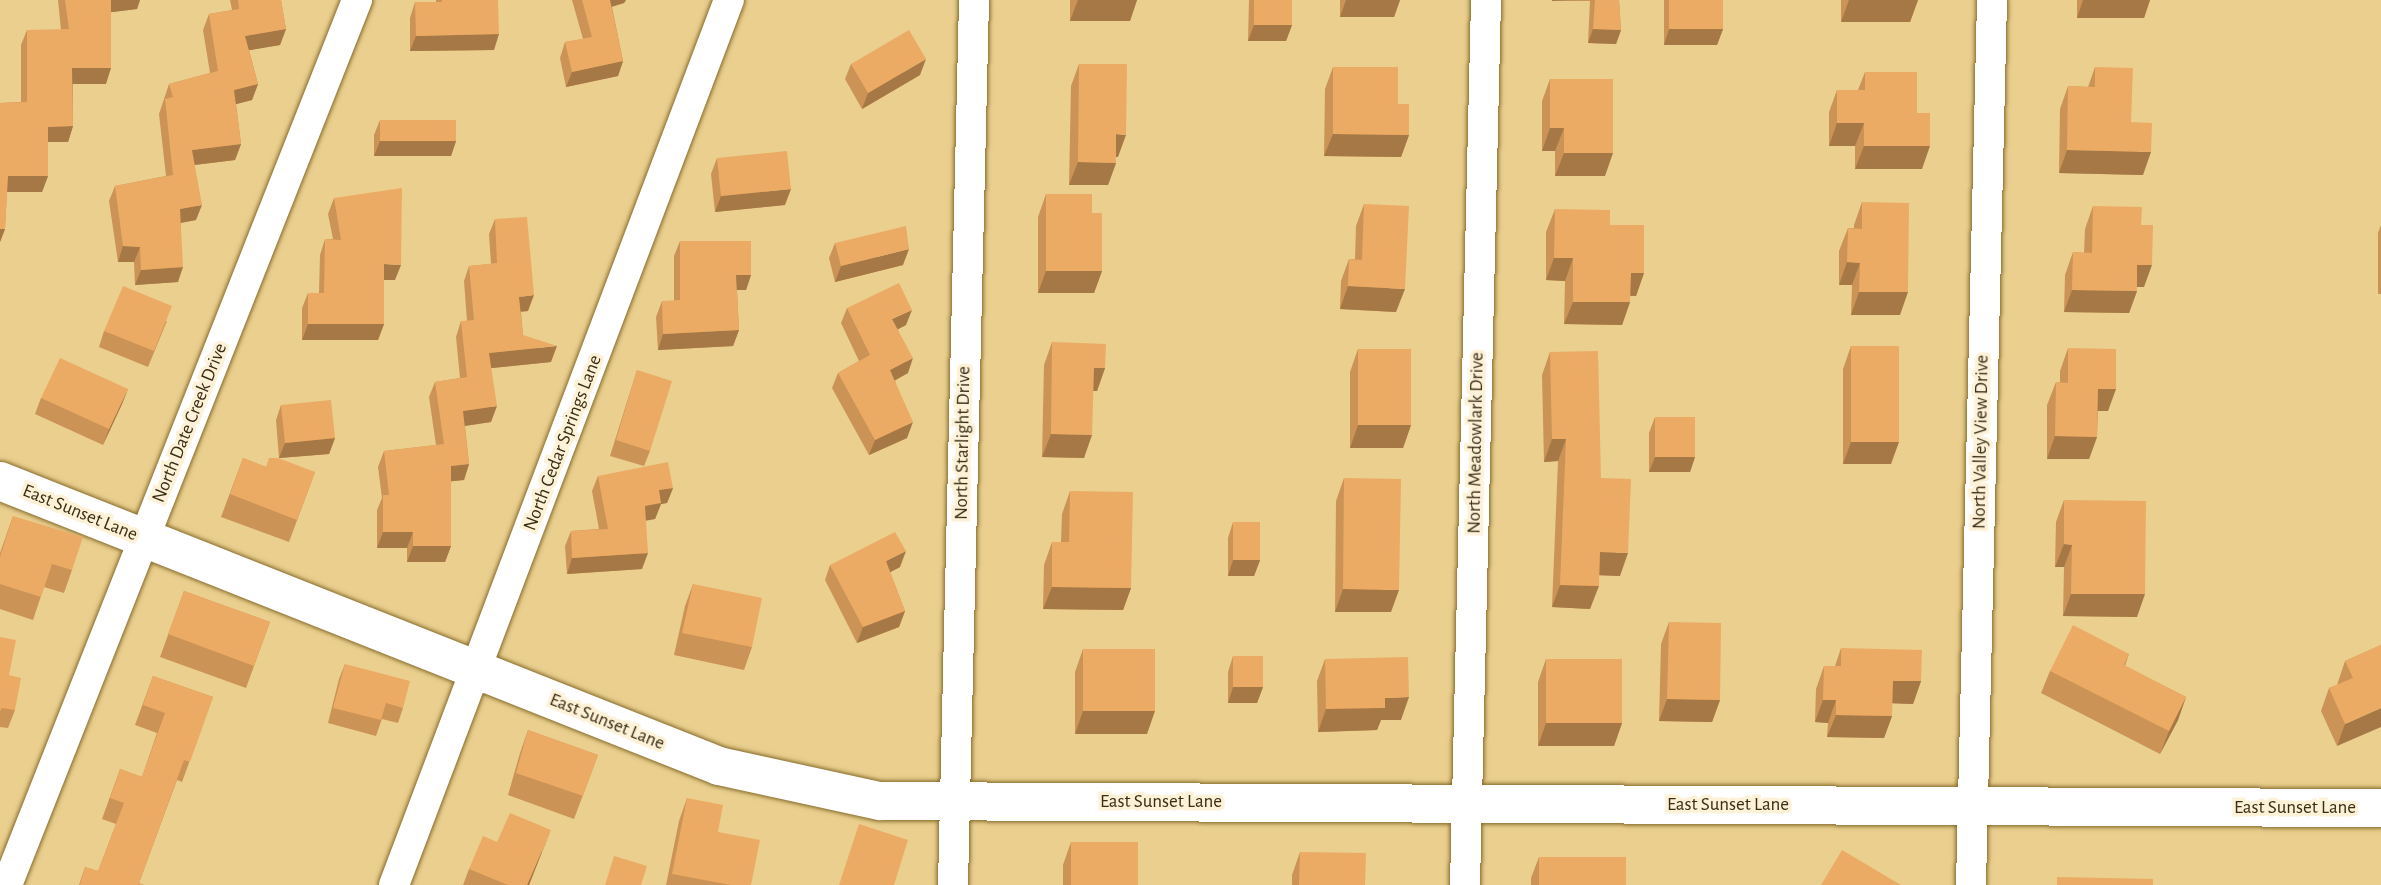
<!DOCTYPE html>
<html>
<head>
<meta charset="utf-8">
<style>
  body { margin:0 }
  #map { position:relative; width:2381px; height:885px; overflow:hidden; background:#eacf8e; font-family:"Alegreya Sans",sans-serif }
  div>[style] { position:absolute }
  .roads { filter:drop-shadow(0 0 2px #866c2c) drop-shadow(0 0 2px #866c2c) }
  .minor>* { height:30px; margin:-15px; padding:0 15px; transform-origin:15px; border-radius:15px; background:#fff }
  .tertiary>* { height:38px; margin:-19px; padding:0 19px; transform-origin:19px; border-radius:19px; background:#fff }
  .wall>* { inset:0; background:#cb9356 }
  .shaded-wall>* { inset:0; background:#a57846 }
  .building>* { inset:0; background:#ecab64 }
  span { translate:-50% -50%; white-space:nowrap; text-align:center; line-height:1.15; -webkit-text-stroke:7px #fdf2d8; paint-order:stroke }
  .street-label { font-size:19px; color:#392e13 }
</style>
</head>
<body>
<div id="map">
  <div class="roads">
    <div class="minor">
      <i style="left:7px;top:885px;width:952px;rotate:-68.42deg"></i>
      <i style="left:394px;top:885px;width:946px;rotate:-69.27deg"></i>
      <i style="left:953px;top:885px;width:885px;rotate:-88.64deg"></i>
      <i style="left:1465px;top:885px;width:885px;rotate:-88.64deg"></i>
      <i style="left:1971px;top:885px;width:885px;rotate:-88.64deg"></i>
    </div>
    <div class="tertiary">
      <i style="left:0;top:481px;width:773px;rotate:21.62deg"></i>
      <i style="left:719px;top:766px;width:165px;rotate:12.3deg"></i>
      <i style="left:880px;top:801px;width:1501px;rotate:0.27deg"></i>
    </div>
  </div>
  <div class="wall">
    <i style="clip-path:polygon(58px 0,140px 0,137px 9px,111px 12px,106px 84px,73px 84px,73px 126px,68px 142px,48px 142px,48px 176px,42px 192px,7px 192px,5px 229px,0 242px,0 103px,21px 102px,21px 45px,27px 30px,61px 30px)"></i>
    <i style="clip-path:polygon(230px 0,281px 0,286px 29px,280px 45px,249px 50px,258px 84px,252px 100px,236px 104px,241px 144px,235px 160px,194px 165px,196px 220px,181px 223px,178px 282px,135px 285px,134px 262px,118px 262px,109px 201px,115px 186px,166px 176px,159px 114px,169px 84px,210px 73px,203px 30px,209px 14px,232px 10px)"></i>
    <i style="clip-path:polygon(436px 0,498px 0,494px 50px,410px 51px,410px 18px,415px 2px,436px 2px)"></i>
    <i style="clip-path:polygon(572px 0,626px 0,624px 3px,612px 7px,623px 61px,618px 76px,566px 87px,560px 58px,565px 42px,583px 39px)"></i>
    <i style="clip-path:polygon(1070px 0,1137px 0,1130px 21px,1070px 21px)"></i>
    <i style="clip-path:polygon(1249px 0,1292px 0,1292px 25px,1286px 41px,1248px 41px)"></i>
    <i style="clip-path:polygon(1340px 0,1400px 0,1394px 17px,1340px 17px)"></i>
    <i style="clip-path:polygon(1552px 0,1619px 0,1621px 30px,1616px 44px,1588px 43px,1590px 1px)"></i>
    <i style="clip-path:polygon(1664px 0,1723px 0,1723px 29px,1717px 45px,1664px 45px)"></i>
    <i style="clip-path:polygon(1841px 0,1918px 0,1910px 22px,1841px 22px)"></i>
    <i style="clip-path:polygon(2077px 0,2150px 0,2144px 18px,2077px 18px)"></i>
    <i style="clip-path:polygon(851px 64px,920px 75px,862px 109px,845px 79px)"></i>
    <i style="clip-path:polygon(1079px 64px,1118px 157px,1116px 157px,1116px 163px,1108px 185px,1069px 185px,1071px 86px)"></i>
    <i style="clip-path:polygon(1333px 67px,1398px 104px,1409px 135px,1401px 157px,1324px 156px,1325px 89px)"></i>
    <i style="clip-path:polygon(2095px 67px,2131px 122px,2143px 175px,2059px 173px,2060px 109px,2068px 86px,2088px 87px)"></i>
    <i style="clip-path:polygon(1865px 72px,1917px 113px,1922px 169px,1855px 169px,1855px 146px,1829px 146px,1829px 112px,1837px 90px,1858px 90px)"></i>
    <i style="clip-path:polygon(1550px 79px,1605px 176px,1555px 176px,1555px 151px,1542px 151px,1542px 101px)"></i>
    <i style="clip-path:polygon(380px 120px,456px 141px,451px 156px,374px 156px,374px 135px)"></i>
    <i style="clip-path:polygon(717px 158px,785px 205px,715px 212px,711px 174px)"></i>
    <i style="clip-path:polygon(1046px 194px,1092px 213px,1102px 271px,1094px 293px,1038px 293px,1038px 217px)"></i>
    <i style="clip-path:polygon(334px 198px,395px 280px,384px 280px,384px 324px,378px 340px,302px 340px,302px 308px,308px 293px,319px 293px,320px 255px,325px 239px,333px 239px,328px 214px)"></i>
    <i style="clip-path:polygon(1862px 202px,1900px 315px,1851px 315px,1852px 285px,1839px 285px,1839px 251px,1848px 228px,1854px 228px,1854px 225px)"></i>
    <i style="clip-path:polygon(1364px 204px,1396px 312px,1340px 309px,1341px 281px,1349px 259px,1355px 259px,1356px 226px)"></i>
    <i style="clip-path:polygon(2093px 206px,2141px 225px,2144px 287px,2137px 287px,2137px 291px,2129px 313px,2064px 312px,2065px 275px,2073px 252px,2084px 253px,2085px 229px)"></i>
    <i style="clip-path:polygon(1555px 209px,1610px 225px,1644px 273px,1636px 296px,1630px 296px,1630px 302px,1622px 325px,1564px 324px,1565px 281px,1546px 280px,1546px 232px)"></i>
    <i style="clip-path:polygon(495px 219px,528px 311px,521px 312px,523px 335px,551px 362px,491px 368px,491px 422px,465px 426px,469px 464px,464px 480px,451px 481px,451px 546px,445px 562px,407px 562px,407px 548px,377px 548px,377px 510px,382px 498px,378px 467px,384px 451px,436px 445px,429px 397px,435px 382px,460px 378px,456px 337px,461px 321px,467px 321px,464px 281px,469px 266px,491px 264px,489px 234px)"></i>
    <i style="clip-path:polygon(2381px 225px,2381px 294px,2378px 294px,2378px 233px)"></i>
    <i style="clip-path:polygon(680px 241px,751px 275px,746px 290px,737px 290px,739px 330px,733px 346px,658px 350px,656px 317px,662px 301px,674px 301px,674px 256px)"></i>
    <i style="clip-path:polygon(835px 243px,903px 265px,835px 282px,829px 258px)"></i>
    <i style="clip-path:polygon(847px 308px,906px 325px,898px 329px,908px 373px,895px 380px,907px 438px,869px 455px,832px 388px,838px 373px,859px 361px,841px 323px)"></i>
    <i style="clip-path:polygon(167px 321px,148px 367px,99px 347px,104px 331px)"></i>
    <i style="clip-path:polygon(1052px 342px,1105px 368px,1097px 391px,1093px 391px,1084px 458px,1042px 457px,1044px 365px)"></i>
    <i style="clip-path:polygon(1851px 346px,1891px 464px,1843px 464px,1843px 369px)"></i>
    <i style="clip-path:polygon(2068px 348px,2108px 411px,2098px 411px,2097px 437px,2089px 459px,2047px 459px,2047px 405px,2056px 382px,2060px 382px,2060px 371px)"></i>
    <i style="clip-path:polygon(1358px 349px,1411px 425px,1403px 448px,1350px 448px,1350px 372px)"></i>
    <i style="clip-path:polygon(1550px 352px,1601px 478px,1620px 576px,1599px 575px,1590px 609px,1552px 607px,1558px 461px,1544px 462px,1542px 375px)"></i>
    <i style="clip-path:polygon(637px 370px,650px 451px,644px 466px,610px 456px)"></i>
    <i style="clip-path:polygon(128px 389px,122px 404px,103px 445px,35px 414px,41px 398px)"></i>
    <i style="clip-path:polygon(281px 405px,335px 438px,329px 454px,279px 458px,276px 420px)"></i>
    <i style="clip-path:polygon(1655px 417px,1695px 457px,1690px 472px,1649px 472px,1649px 433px)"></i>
    <i style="clip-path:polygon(243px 458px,266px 467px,315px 472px,289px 542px,221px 517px)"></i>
    <i style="clip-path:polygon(598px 476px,673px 488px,667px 503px,661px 504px,655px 519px,646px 520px,642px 569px,567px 574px,565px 546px,571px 531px,599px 529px,592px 491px)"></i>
    <i style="clip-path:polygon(1344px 478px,1391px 612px,1335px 612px,1336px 501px)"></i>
    <i style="clip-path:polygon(1070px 491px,1131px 588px,1123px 610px,1043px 609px,1044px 565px,1052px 542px,1061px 542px,1062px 514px)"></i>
    <i style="clip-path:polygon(2064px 500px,2137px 617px,2063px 616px,2064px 567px,2055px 567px,2056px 522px)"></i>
    <i style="clip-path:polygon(13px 516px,72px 570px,64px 593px,44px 587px,33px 620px,0 609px,0 553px)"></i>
    <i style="clip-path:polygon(1233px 522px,1260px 560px,1254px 576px,1228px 576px,1228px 538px)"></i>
    <i style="clip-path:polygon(830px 565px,900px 567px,890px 572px,905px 611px,899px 627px,857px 643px,825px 580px)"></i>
    <i style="clip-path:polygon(693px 584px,752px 647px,744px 670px,674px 655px,685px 606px)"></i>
    <i style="clip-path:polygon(184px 591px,270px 622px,246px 688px,160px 657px)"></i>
    <i style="clip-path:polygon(1669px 622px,1720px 700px,1712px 722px,1659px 721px,1661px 644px)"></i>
    <i style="clip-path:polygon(0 637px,9px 675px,15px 710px,8px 728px,0 727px)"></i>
    <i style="clip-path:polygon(2381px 645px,2337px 746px,2321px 711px,2329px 688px,2337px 685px,2345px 661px)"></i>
    <i style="clip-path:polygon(1841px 648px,1921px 681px,1913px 704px,1892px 703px,1892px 716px,1884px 738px,1827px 737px,1828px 723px,1815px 722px,1816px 689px,1824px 666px,1835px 666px)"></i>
    <i style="clip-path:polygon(1083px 649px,1147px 734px,1075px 734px,1075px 672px)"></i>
    <i style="clip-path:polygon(2129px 654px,2125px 666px,2186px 697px,2178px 720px,2160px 754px,2041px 693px,2050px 671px)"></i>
    <i style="clip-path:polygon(1233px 656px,1263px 687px,1257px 703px,1228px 703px,1228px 672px)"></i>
    <i style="clip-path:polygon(1325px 659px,1401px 720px,1381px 720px,1377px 730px,1318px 732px,1317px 681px)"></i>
    <i style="clip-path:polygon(1546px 659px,1622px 723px,1614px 746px,1538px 746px,1538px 682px)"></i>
    <i style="clip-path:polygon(345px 664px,403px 708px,398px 723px,382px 719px,376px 736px,328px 723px,339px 679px)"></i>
    <i style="clip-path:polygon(153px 676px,213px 697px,182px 782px,177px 780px,139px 883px,144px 885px,79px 885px,85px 867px,98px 871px,116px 824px,102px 819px,120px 769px,142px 777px,157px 733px,135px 725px)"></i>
    <i style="clip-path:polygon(528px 730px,598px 755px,574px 819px,508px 795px,520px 753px)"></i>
    <i style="clip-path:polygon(687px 798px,751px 885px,666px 885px,679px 821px)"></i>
    <i style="clip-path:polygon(497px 842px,542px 852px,529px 885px,463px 885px,469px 869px)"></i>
    <i style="clip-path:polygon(1071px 842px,1138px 885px,1063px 885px,1063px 865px)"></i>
    <i style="clip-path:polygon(1300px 852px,1365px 885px,1292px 885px,1292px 875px)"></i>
    <i style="clip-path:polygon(1539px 857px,1626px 885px,1531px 885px,1531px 878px)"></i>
  </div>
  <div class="shaded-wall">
    <i style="clip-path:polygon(110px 0,140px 0,137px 9px,105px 13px)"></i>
    <i style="clip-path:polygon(606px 0,626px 0,624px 3px,603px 9px)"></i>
    <i style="clip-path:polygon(1078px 0,1137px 0,1130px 21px,1070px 21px)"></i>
    <i style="clip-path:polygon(1346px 0,1400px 0,1394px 17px,1340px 17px)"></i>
    <i style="clip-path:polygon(1552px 0,1590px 0,1552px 1px)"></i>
    <i style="clip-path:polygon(1849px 0,1918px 0,1910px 22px,1841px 22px)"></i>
    <i style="clip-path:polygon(2083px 0,2150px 0,2144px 18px,2077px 18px)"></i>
    <i style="clip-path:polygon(1254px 25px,1292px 25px,1286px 41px,1248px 41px)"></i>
    <i style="clip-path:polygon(286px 29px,280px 45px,239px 52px,245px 36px)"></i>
    <i style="clip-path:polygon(1593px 29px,1621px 30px,1616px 44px,1588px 43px)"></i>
    <i style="clip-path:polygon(1669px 29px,1723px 29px,1717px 45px,1664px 45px)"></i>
    <i style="clip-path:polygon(499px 34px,494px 50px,410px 51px,416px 36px)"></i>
    <i style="clip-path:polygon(926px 59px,920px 75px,862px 109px,868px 93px)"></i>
    <i style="clip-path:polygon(623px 61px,618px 76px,566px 87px,572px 72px)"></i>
    <i style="clip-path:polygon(72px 68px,111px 68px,106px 84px,67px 84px)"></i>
    <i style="clip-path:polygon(258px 84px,252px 100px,229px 106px,234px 90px)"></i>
    <i style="clip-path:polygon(1837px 123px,1864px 123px,1855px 146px,1829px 146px)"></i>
    <i style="clip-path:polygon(73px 126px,68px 142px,42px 142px,48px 127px)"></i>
    <i style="clip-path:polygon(1550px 128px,1564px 128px,1555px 151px,1542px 151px)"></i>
    <i style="clip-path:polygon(1116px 134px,1126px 135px,1118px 157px,1108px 157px)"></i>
    <i style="clip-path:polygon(1333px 134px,1409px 135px,1401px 157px,1324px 156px)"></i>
    <i style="clip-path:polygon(380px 141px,456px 141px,451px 156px,374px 156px)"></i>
    <i style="clip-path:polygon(241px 144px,235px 160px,186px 166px,192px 150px)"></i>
    <i style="clip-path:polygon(1864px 146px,1930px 146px,1922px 169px,1855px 169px)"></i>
    <i style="clip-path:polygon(2067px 150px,2151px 152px,2143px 175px,2059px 173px)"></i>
    <i style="clip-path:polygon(1564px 153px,1613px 153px,1605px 176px,1555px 176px)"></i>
    <i style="clip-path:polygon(1078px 162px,1116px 163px,1108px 185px,1069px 185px)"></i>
    <i style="clip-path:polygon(8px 176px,48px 176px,42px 192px,2px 192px)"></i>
    <i style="clip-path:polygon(791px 189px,785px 205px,715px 212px,721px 196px)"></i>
    <i style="clip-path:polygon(202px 205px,196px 220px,174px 224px,180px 209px)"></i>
    <i style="clip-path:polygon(0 229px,5px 229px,0 242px)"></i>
    <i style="clip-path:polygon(123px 246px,140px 247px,134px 262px,118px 262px)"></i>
    <i style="clip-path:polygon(909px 249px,903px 265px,835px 282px,841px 266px)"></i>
    <i style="clip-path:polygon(1554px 258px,1573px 258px,1565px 281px,1546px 280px)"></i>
    <i style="clip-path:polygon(1847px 262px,1860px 263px,1852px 285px,1839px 285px)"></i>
    <i style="clip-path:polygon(384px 264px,401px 265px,395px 280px,378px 280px)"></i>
    <i style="clip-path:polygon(2137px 265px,2152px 265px,2144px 287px,2129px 287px)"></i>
    <i style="clip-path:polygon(183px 267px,178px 282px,135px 285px,141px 270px)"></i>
    <i style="clip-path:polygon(1046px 271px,1102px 271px,1094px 293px,1038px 293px)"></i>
    <i style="clip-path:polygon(1631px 273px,1644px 273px,1636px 296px,1622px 295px)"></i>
    <i style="clip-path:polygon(736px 275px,751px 275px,746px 290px,730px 290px)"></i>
    <i style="clip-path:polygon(1348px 286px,1405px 289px,1396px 312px,1340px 309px)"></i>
    <i style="clip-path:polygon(2072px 290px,2137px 291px,2129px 313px,2064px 312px)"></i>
    <i style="clip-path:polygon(1859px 292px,1908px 292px,1900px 315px,1851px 315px)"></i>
    <i style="clip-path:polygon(534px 295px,528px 311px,513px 312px,519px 297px)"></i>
    <i style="clip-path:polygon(1573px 302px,1630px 302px,1622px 325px,1564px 324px)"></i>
    <i style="clip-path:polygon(912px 310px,906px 325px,887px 335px,892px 319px)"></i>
    <i style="clip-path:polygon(308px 324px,384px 324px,378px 340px,302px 340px)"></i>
    <i style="clip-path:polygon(739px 330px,733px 346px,658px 350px,663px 334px)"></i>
    <i style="clip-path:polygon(557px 346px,551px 362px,483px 369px,489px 353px)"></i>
    <i style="clip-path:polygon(913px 358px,908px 373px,885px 386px,890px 370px)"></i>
    <i style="clip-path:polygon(1094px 368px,1105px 368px,1097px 391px,1086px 391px)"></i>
    <i style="clip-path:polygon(128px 389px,122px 404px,103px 445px,109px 429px)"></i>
    <i style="clip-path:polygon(2098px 389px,2116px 389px,2108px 411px,2090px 411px)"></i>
    <i style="clip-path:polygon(497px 406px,491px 422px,457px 427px,463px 411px)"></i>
    <i style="clip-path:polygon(913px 422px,907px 438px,869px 455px,875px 440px)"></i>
    <i style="clip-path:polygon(1358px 425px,1411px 425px,1403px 448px,1350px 448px)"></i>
    <i style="clip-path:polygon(1051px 434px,1092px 435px,1084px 458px,1042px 457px)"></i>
    <i style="clip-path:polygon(2055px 436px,2097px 437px,2089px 459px,2047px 459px)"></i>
    <i style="clip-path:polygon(335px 438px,329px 454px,279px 458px,285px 443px)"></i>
    <i style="clip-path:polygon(1552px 439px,1566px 439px,1558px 461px,1544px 462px)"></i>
    <i style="clip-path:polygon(1851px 442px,1899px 442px,1891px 464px,1843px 464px)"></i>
    <i style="clip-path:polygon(1655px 457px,1695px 457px,1690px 472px,1649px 472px)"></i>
    <i style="clip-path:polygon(469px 464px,464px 480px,445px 482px,451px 466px)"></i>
    <i style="clip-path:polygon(673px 488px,667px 503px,661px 504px,655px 519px,639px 522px,645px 506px,659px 490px)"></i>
    <i style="clip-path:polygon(383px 532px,413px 532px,407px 548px,377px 548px)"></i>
    <i style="clip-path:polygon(2064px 544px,2072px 545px,2064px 567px,2055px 567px)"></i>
    <i style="clip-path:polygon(413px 546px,451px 546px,445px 562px,407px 562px)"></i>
    <i style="clip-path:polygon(906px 551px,900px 567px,881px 577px,886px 561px)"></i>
    <i style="clip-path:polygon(1600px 552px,1628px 553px,1620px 576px,1592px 575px)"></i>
    <i style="clip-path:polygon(648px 553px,642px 569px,567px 574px,572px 558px)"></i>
    <i style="clip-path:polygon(1233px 560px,1260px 560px,1254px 576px,1228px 576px)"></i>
    <i style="clip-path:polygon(1560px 585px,1599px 586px,1590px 609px,1552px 607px)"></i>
    <i style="clip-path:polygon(1052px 587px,1131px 588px,1123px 610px,1043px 609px)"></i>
    <i style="clip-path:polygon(1343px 589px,1399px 590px,1391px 612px,1335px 612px)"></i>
    <i style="clip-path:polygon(2071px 594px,2145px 594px,2137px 617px,2063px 616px)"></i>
    <i style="clip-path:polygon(905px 611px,899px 627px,857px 643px,863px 627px)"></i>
    <i style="clip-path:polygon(1893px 681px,1921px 681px,1913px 704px,1884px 703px)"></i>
    <i style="clip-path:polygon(1233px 687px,1263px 687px,1257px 703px,1228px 703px)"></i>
    <i style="clip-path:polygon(1409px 697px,1401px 720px,1381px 720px,1377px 730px,1318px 732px,1326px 709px,1385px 698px)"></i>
    <i style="clip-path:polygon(2186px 697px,2178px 720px,2160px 754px,2169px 731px)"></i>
    <i style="clip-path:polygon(1667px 699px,1720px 700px,1712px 722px,1659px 721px)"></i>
    <i style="clip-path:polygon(1823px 700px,1836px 700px,1828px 723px,1815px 722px)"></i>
    <i style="clip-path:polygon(2381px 708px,2381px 727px,2337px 746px,2345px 724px)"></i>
    <i style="clip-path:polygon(1083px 711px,1155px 711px,1147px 734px,1075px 734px)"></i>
    <i style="clip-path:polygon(1836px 715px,1892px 716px,1884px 738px,1827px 737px)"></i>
    <i style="clip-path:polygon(1546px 723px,1622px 723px,1614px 746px,1538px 746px)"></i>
    <i style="clip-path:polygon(551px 830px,542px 852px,529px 885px,527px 885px)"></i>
  </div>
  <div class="building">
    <i style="clip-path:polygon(65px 0,111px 0,111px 68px,72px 68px,73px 126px,48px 127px,48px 176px,8px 176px,5px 229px,0 229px,0 103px,27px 102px,27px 30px,69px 29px)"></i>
    <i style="clip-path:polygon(238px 0,281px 0,286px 29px,245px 36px,258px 84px,234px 90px,241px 144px,192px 150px,202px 205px,180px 209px,183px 267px,141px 270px,140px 247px,123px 246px,115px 186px,173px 175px,165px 99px,173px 97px,169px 84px,218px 71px,209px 14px,239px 9px)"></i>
    <i style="clip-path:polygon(442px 0,498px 0,499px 34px,416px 36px,415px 2px,442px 2px)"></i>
    <i style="clip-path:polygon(582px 0,610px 0,623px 61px,572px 72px,565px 42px,592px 37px)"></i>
    <i style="clip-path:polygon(1254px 0,1292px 0,1292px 25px,1254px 25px)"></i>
    <i style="clip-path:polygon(1595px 0,1619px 0,1621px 30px,1593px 29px)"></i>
    <i style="clip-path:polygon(1669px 0,1723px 0,1723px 29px,1669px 29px)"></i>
    <i style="clip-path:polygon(909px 30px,926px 59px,868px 93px,851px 64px)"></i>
    <i style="clip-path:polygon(1079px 64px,1127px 64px,1126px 135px,1116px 134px,1116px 163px,1078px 162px)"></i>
    <i style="clip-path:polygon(1333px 67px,1398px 67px,1398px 104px,1409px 104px,1409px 135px,1333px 134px)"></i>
    <i style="clip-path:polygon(2095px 67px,2133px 68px,2131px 122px,2152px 123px,2151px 152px,2067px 150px,2068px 86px,2095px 87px)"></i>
    <i style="clip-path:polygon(1865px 72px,1917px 72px,1917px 113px,1930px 113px,1930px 146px,1864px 146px,1864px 123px,1837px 123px,1837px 90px,1865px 90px)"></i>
    <i style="clip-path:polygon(1550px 79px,1613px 79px,1613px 153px,1564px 153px,1564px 128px,1550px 128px)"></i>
    <i style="clip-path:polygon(380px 120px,456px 120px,456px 141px,380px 141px)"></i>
    <i style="clip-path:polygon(787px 151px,791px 189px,721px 196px,717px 158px)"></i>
    <i style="clip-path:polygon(402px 188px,401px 265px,384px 264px,384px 324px,308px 324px,308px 293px,324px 293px,325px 239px,341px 240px,334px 198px)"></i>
    <i style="clip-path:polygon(1046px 194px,1092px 194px,1092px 213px,1102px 213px,1102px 271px,1046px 271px)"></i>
    <i style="clip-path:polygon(1862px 202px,1909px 203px,1908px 292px,1859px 292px,1860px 263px,1847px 262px,1848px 228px,1862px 229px)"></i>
    <i style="clip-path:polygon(1364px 204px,1409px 206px,1405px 289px,1348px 286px,1349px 259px,1362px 260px)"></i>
    <i style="clip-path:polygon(2093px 206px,2142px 207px,2141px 225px,2153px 225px,2152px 265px,2137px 265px,2137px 291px,2072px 290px,2073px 252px,2092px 253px)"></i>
    <i style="clip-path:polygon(1555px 209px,1610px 210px,1610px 225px,1644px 225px,1644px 273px,1631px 273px,1630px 302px,1573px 302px,1573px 258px,1554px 258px)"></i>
    <i style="clip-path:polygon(527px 217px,534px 295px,519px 297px,523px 335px,557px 346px,489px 353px,497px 406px,463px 411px,469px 464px,451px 466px,451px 546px,413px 546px,413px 532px,383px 532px,383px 495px,389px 495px,384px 451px,444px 444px,435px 382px,467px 377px,461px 321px,474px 320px,469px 266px,497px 263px,495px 219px)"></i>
    <i style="clip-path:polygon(906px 226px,909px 249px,841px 266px,835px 243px)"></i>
    <i style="clip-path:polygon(680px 241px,751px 241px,751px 275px,736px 275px,739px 330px,663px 334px,662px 301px,680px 300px)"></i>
    <i style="clip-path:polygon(899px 283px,912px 310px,892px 319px,913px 358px,890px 370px,913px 422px,875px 440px,838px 373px,870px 355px,847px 308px)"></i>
    <i style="clip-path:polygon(123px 286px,172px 306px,154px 351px,104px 331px)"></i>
    <i style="clip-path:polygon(1052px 342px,1106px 344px,1105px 368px,1094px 368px,1092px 435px,1051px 434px)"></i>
    <i style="clip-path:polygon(1851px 346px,1899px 346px,1899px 442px,1851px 442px)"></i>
    <i style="clip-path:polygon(2068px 348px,2116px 349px,2116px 389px,2098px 389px,2097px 437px,2055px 436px,2056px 382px,2068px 383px)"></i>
    <i style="clip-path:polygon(1358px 349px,1411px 349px,1411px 425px,1358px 425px)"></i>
    <i style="clip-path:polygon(1598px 351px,1601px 478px,1631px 479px,1628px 553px,1600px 552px,1599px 586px,1560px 585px,1566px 439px,1552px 439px,1550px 352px)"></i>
    <i style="clip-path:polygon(60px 358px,128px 389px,109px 429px,41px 398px)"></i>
    <i style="clip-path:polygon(637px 370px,672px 381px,650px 451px,616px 440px)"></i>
    <i style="clip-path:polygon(331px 400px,335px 438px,285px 443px,281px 405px)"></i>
    <i style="clip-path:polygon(1655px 417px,1695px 417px,1695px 457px,1655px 457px)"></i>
    <i style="clip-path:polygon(243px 458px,266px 467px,269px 458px,278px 458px,315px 472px,297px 520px,230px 494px)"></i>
    <i style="clip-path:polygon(668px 462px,673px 488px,659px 490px,661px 503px,645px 506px,648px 553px,572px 558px,571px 531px,608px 529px,598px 476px)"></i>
    <i style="clip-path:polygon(1344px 478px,1401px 479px,1399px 590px,1343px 589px)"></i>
    <i style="clip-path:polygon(1070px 491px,1133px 492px,1131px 588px,1052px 587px,1052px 542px,1069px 542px)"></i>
    <i style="clip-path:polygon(2064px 500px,2146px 501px,2145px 594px,2071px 594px,2072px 545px,2064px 544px)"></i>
    <i style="clip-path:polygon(13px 516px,83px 537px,72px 570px,52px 564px,41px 597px,0 584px,0 557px)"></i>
    <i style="clip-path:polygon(1233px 522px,1260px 522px,1260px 560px,1233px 560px)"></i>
    <i style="clip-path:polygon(895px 532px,906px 551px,886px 561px,905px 611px,863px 627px,830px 565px)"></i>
    <i style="clip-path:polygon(693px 584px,762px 598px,752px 647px,682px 633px)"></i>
    <i style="clip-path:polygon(184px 591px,270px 622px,254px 666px,168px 634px)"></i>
    <i style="clip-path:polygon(1669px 622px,1721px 623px,1720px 700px,1667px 699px)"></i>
    <i style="clip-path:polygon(2073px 625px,2129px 654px,2124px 665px,2186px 697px,2169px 731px,2050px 671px)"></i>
    <i style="clip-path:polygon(0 637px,16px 640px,9px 675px,21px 678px,15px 710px,2px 708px,0 711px)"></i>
    <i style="clip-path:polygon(2381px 645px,2381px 708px,2345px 724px,2329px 688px,2353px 678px,2345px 661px)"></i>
    <i style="clip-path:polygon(1841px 648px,1922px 650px,1921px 681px,1893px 681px,1892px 716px,1836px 715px,1836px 700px,1823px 700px,1824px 666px,1841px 666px)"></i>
    <i style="clip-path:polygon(1083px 649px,1155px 649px,1155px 711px,1083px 711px)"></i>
    <i style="clip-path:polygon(1233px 656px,1263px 656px,1263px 687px,1233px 687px)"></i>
    <i style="clip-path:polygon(1408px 657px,1409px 697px,1385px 698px,1385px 708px,1326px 709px,1325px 659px)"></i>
    <i style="clip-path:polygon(1546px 659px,1622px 659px,1622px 723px,1546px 723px)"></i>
    <i style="clip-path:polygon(345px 664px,410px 681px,403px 708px,386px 703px,381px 720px,333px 708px)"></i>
    <i style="clip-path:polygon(153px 676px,213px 697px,190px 762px,184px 760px,139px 883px,144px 885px,80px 885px,85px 867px,98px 871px,124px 803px,110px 798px,120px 769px,142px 777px,165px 713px,143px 705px)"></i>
    <i style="clip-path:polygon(528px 730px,598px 755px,583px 796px,516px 773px)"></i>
    <i style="clip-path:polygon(687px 798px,723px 805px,718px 832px,760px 840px,751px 885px,731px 885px,672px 874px)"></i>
    <i style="clip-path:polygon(510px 813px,551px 830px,527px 885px,508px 885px,469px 869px,483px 836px,497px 842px)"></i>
    <i style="clip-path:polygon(859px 824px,908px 840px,894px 885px,839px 885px)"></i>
    <i style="clip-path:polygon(1071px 842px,1138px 842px,1138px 885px,1071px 885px)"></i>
    <i style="clip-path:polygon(1842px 850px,1901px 885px,1821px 885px)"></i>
    <i style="clip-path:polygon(1300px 852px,1366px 853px,1365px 885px,1299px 885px)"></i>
    <i style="clip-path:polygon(614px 856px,647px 866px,641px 885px,605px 885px)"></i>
    <i style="clip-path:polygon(1539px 857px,1626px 857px,1626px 885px,1539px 885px)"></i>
    <i style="clip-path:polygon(2057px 877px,2153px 879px,2153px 885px,2057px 885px)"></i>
  </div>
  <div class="street-label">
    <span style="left:190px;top:423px;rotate:-68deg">North Date Creek Drive</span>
    <span style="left:1981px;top:442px;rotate:-89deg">North Valley View Drive</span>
    <span style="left:563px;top:443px;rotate:-69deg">North Cedar Springs Lane</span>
    <span style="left:963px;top:443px;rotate:-89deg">North Starlight Drive</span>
    <span style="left:1476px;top:443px;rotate:-89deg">North Meadowlark Drive</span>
    <span style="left:80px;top:513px;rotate:22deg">East Sunset Lane</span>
    <span style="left:607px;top:722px;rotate:22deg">East Sunset Lane</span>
    <span style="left:1161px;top:802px">East Sunset Lane</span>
    <span style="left:1728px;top:805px">East Sunset Lane</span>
    <span style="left:2295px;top:808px">East Sunset Lane</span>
  </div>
</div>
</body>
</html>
